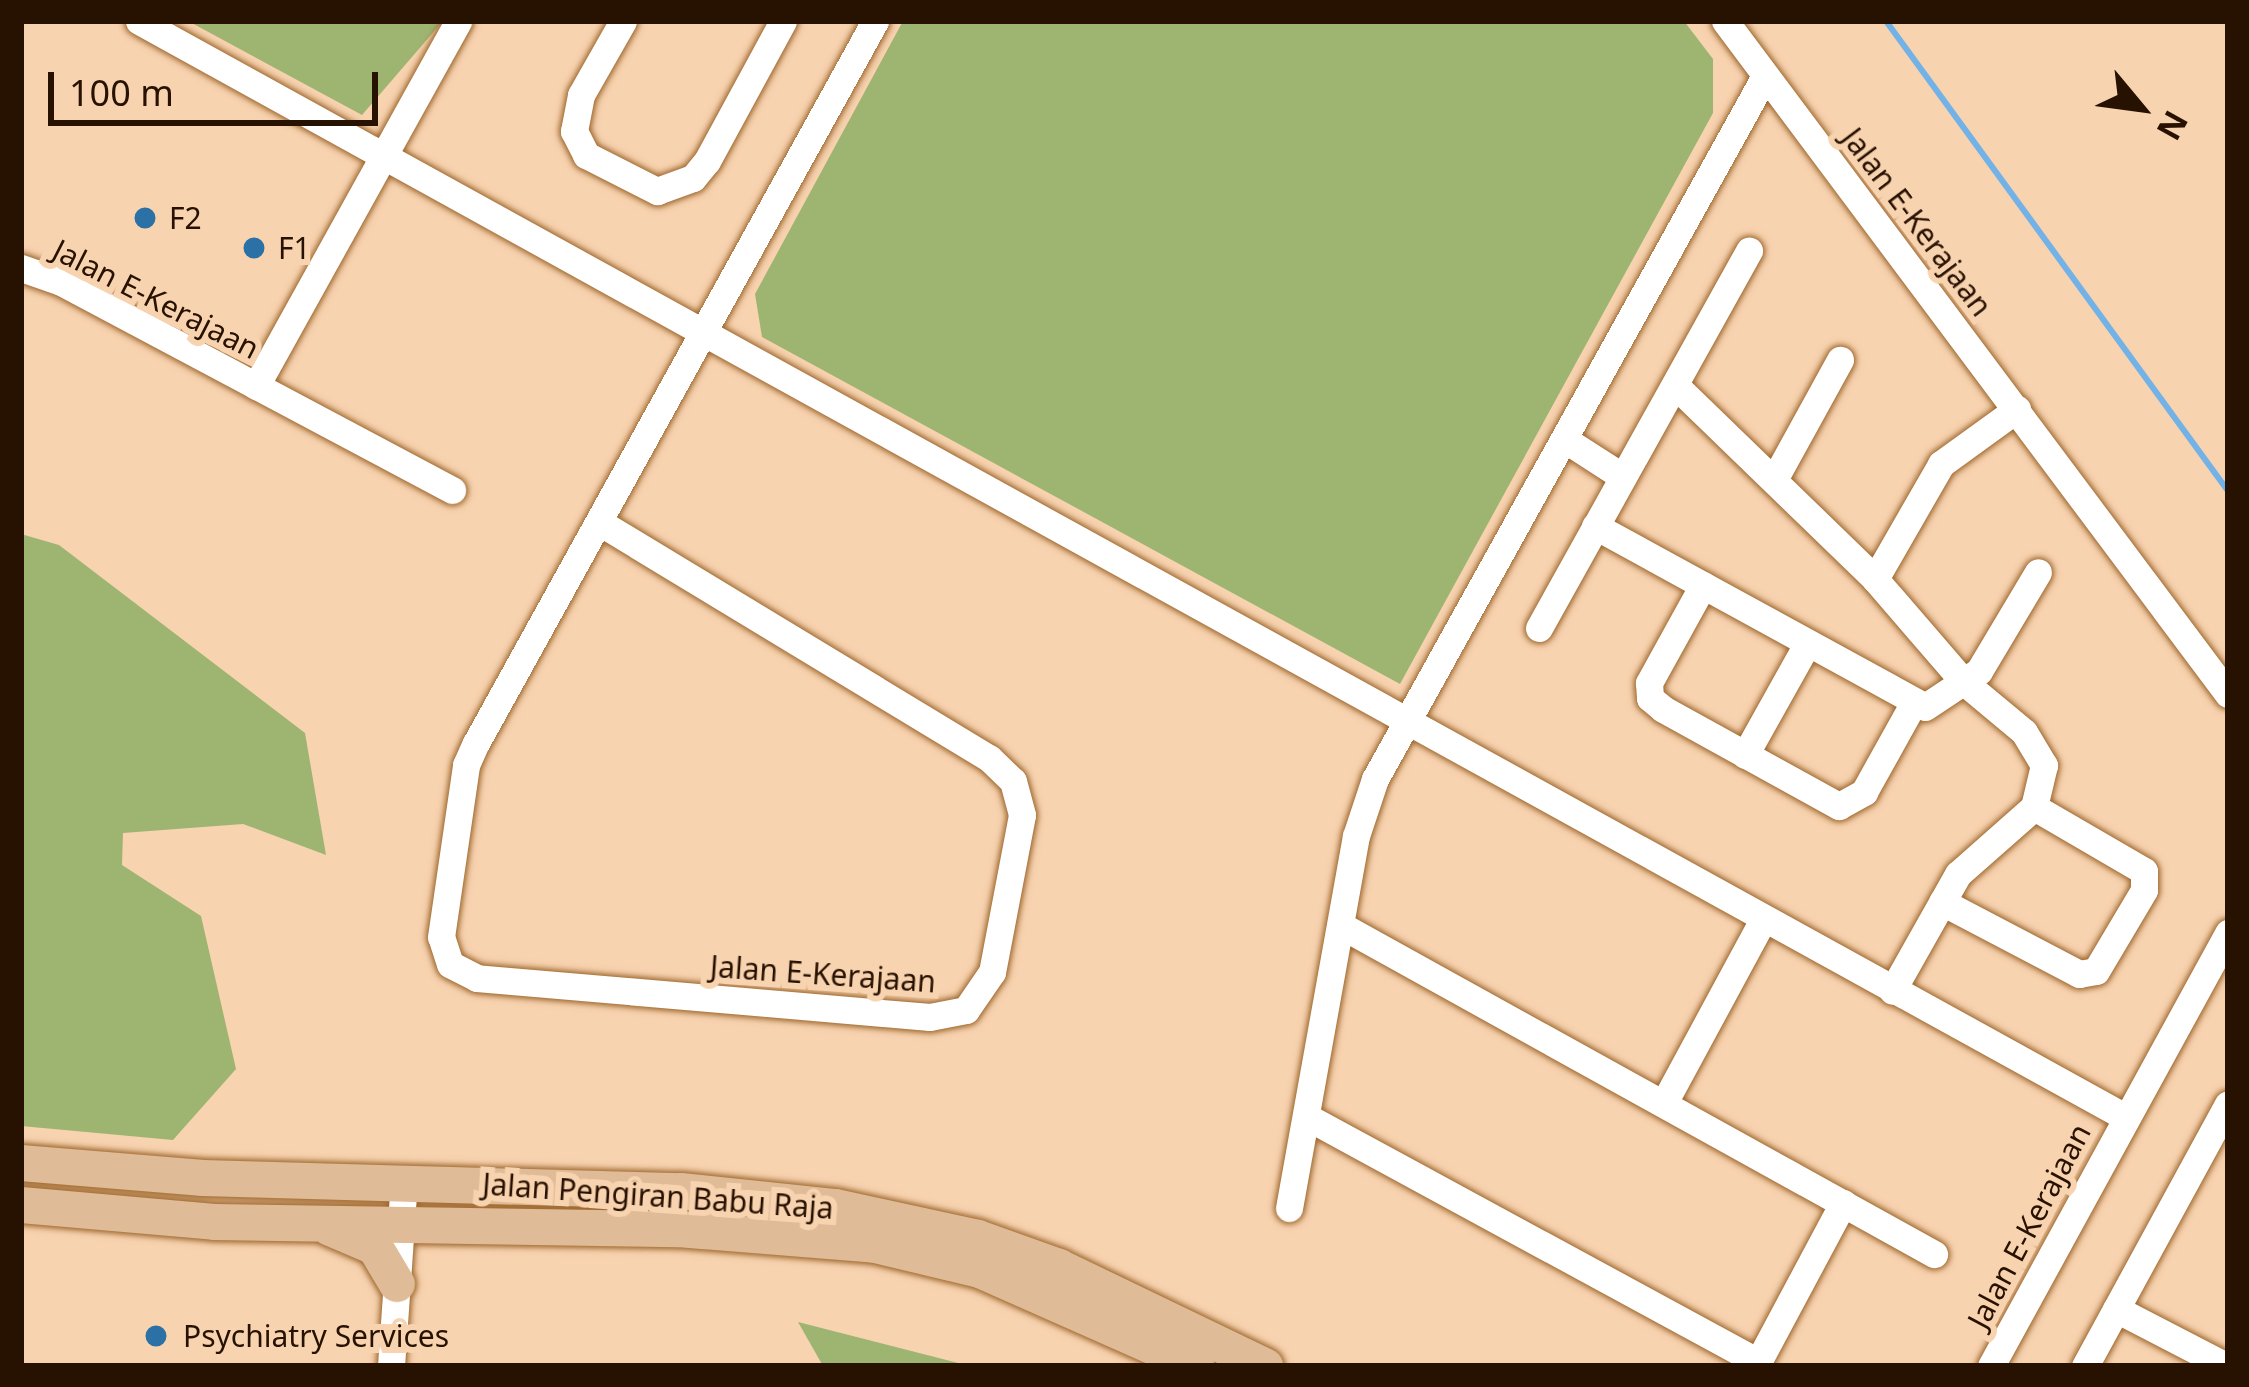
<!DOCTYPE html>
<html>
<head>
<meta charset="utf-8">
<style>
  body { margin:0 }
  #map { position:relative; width:2249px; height:1387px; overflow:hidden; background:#f8d3b0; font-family:"Noto Sans",sans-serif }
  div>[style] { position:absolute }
  .green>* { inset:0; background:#9eb572 }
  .stream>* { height:6px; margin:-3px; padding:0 3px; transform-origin:3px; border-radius:3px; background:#73b2e6 }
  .roads { filter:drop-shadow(0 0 3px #9d662b) drop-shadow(0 0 3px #9d662b) }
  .minor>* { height:27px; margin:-13.5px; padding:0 13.5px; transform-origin:13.5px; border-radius:13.5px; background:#fff }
  .major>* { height:36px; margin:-18px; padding:0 18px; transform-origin:18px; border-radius:18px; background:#dfbb97 }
  .dots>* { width:33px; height:33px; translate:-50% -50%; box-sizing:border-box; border:6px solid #f8d3b0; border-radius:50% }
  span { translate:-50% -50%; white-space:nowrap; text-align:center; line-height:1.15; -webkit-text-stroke:12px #f8d3b0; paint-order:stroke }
  .poi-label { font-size:30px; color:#271100 }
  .left { translate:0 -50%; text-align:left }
  .street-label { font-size:30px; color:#271100 }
  .frame { position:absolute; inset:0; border:24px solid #271100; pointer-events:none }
  .north { position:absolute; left:2081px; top:48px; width:120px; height:120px; -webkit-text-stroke:9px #f8d3b0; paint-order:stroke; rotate:119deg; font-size:33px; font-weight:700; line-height:48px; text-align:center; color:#271100 }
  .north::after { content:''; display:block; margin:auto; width:42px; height:54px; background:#271100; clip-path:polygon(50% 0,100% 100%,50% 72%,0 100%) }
  .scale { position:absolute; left:48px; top:72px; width:330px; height:54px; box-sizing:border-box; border:6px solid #271100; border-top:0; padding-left:15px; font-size:36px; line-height:42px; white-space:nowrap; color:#271100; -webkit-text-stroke:9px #f8d3b0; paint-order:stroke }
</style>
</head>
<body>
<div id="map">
  <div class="green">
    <i style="clip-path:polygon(188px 21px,443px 21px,362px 115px)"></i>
    <i style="clip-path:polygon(903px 21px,1684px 21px,1713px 59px,1713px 113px,1400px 684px,762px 337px,755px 294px)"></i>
    <i style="clip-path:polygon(21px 534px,59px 545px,305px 733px,326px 855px,243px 824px,123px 833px,122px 865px,201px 916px,236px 1069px,173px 1140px,21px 1126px)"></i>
    <i style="clip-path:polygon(798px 1322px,970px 1366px,823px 1366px)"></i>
  </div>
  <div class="stream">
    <i style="left:1886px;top:21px;width:581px;rotate:53.96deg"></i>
  </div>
  <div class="roads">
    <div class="minor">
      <i style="left:139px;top:21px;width:2268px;rotate:28.89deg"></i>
      <i style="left:623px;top:21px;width:85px;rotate:119.6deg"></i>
      <i style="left:581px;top:95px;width:37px;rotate:101deg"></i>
      <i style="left:574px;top:131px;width:27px;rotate:63deg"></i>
      <i style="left:586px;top:155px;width:80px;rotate:26.9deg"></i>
      <i style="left:657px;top:191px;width:38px;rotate:-20deg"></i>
      <i style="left:693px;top:178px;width:22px;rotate:-51deg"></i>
      <i style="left:707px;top:161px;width:159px;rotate:-61.5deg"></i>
      <i style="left:1725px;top:21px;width:840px;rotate:53.23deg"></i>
      <i style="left:21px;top:268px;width:42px;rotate:19.3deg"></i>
      <i style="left:61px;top:282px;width:443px;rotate:28deg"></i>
      <i style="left:1675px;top:385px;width:279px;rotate:44.1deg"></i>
      <i style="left:1875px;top:579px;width:136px;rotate:49.2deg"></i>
      <i style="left:1964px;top:682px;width:78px;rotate:39.8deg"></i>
      <i style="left:2024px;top:732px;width:39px;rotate:59deg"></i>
      <i style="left:2044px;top:765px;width:43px;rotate:103.4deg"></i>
      <i style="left:2034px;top:807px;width:101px;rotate:138.6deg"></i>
      <i style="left:1958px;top:874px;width:134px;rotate:119.4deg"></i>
      <i style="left:256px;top:386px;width:417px;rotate:-61deg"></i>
      <i style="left:1564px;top:439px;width:70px;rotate:32.8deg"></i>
      <i style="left:1775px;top:478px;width:135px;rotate:-61.2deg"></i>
      <i style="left:599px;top:522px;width:456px;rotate:31.2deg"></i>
      <i style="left:989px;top:758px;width:33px;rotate:44deg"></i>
      <i style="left:1013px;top:781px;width:35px;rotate:75deg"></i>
      <i style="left:1022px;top:815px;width:160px;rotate:100.8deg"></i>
      <i style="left:992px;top:972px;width:46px;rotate:124.4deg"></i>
      <i style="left:966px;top:1010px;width:37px;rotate:169deg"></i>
      <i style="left:930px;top:1017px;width:455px;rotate:-175.1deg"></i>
      <i style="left:477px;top:978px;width:30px;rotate:-153deg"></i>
      <i style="left:450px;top:964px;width:28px;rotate:-108deg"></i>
      <i style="left:441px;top:937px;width:174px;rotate:-81.7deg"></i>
      <i style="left:466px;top:765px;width:24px;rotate:-66deg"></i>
      <i style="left:476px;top:743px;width:825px;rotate:-61.07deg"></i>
      <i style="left:1595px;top:526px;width:376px;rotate:28.7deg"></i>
      <i style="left:1925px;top:707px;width:65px;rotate:-33.7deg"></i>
      <i style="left:1979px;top:671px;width:115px;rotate:-59.2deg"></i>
      <i style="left:1875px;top:579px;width:133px;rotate:-60.1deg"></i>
      <i style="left:1941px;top:464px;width:94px;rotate:-35.9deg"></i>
      <i style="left:1703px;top:585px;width:112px;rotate:118.9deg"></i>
      <i style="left:1649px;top:683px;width:15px;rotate:86deg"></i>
      <i style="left:1650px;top:698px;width:17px;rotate:40deg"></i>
      <i style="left:1663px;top:709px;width:201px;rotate:28.9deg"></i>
      <i style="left:1839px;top:806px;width:29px;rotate:-29deg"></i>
      <i style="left:1864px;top:792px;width:101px;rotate:-60.9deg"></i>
      <i style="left:1539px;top:628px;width:432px;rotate:-60.9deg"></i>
      <i style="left:1745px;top:755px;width:127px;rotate:-60.8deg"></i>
      <i style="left:1942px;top:902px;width:155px;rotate:27.7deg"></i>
      <i style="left:2079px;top:974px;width:17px;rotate:-10deg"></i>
      <i style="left:2096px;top:971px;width:94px;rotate:-59.3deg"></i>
      <i style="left:2144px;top:890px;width:19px;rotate:-90deg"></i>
      <i style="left:2144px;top:871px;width:127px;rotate:-149.8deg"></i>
      <i style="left:1342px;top:926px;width:677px;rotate:28.99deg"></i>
      <i style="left:1665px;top:1101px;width:206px;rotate:-61.6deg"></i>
      <i style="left:1309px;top:1118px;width:511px;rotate:28.52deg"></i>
      <i style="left:1289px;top:1208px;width:378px;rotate:-79.8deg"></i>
      <i style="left:1356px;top:836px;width:60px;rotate:-71.6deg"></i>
      <i style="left:1375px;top:779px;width:804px;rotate:-60.98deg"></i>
      <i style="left:2116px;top:1309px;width:124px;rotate:27.4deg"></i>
      <i style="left:391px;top:1366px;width:185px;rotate:-86deg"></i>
      <i style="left:1756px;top:1366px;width:185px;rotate:-61.9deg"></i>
      <i style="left:1991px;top:1366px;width:494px;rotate:-61.3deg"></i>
      <i style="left:2085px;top:1366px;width:298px;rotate:-61.4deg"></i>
    </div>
    <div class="major">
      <i style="left:21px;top:1163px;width:183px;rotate:4.7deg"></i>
      <i style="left:203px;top:1178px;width:478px;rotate:1.6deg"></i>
      <i style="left:681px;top:1191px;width:156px;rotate:5.9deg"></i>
      <i style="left:836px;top:1207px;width:145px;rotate:12.3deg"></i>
      <i style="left:978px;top:1238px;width:86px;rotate:19.7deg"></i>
      <i style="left:1059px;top:1267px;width:229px;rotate:25.7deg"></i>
      <i style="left:21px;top:1205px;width:194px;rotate:5deg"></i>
      <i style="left:214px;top:1222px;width:464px;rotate:0.9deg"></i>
      <i style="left:678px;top:1229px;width:198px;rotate:4.6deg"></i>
      <i style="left:875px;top:1245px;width:108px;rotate:13.4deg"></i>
      <i style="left:980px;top:1270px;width:237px;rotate:23.9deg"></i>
      <i style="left:330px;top:1228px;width:49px;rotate:22.9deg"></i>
      <i style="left:375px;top:1247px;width:43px;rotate:59.3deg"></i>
    </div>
  </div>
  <div class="dots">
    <i style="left:145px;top:218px;background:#2b71a6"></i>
    <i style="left:254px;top:248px;background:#2b71a6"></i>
    <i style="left:156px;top:1336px;background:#2b71a6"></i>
  </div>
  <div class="poi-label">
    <span class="left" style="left:169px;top:218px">F2</span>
    <span class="left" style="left:278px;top:248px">F1</span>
    <span class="left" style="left:183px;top:1336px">Psychiatry Services</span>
  </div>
  <div class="street-label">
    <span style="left:1917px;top:222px;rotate:53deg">Jalan E-Kerajaan</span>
    <span style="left:156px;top:299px;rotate:27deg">Jalan E-Kerajaan</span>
    <span style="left:823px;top:974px;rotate:4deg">Jalan E-Kerajaan</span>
    <span style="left:658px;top:1196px;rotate:4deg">Jalan Pengiran Babu Raja</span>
    <span style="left:2029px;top:1226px;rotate:-62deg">Jalan E-Kerajaan</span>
  </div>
  <div class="frame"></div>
  <div class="north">N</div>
  <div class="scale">100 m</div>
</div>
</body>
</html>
